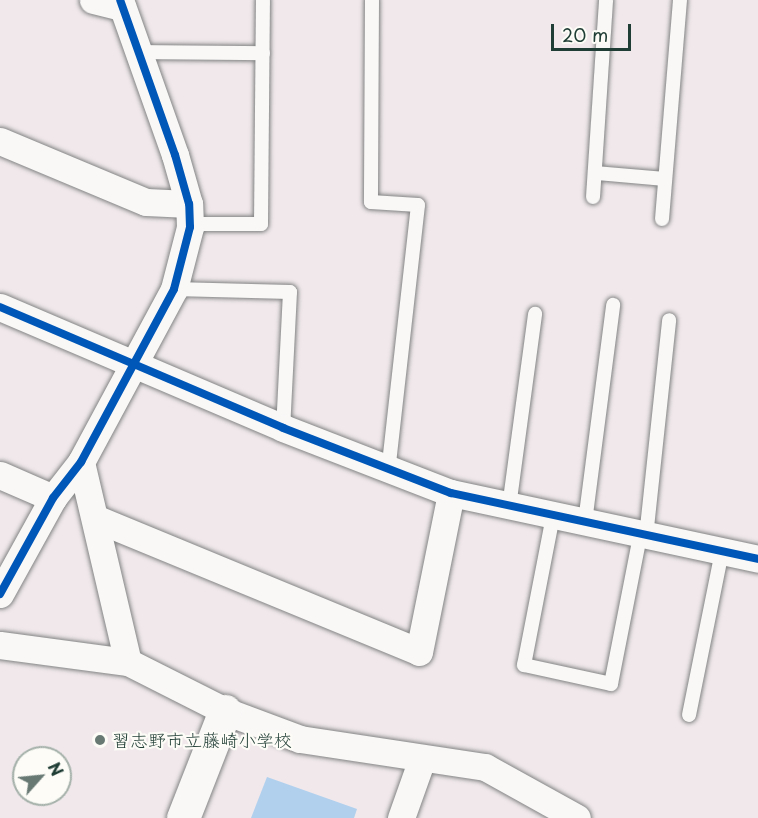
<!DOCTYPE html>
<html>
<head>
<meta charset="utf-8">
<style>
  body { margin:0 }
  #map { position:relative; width:758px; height:818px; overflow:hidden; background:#f0e8eb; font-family:"Playpen Sans","Klee One",sans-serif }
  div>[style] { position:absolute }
  .water>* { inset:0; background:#b0d0ee }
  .roads { filter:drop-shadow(0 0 2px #838484) drop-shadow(0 0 2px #838484) }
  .lane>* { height:14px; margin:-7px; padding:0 7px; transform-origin:7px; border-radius:7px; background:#f9f8f7 }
  .street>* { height:27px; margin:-13.5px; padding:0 13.5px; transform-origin:13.5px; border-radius:13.5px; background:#f9f8f7 }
  .secondary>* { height:33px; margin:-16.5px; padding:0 16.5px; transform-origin:16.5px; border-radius:16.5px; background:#f9f8f7 }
  .cycleway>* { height:8px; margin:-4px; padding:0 4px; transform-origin:4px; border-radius:4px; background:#0057b8 }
  .dots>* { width:16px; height:16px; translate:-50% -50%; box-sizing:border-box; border:3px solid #fdfcf7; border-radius:50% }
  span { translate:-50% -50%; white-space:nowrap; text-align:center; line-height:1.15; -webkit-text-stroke:4.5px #fdfcf7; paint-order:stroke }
  .poi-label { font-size:18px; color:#1f3d34 }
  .left { translate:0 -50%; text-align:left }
  .north { position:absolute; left:12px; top:746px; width:60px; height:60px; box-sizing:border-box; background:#fdfcf7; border:2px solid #a4b0a9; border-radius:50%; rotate:63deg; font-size:16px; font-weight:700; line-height:24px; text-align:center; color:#1f3d34 }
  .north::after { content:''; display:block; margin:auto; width:21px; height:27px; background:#687974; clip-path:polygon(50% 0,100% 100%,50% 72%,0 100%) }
  .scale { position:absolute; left:551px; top:24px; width:80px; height:27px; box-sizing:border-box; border:3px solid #1f3d34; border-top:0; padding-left:8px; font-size:18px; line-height:21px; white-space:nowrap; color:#1f3d34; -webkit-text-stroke:4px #fdfcf7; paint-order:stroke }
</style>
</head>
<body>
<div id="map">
  <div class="water">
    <i style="clip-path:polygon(267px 777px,357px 809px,354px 818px,251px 818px)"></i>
  </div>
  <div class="roads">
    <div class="lane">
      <i style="left:372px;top:0;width:202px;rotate:90.3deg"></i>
      <i style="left:371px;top:202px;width:47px;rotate:3.7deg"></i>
      <i style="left:418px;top:205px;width:268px;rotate:96.4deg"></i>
      <i style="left:141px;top:52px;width:122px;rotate:0.5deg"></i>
      <i style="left:596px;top:173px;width:68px;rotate:5deg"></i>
      <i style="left:593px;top:197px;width:197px;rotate:-86.2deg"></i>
      <i style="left:662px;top:219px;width:220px;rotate:-85.3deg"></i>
      <i style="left:190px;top:224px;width:71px"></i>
      <i style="left:261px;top:224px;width:224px;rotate:-89.5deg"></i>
      <i style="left:174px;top:289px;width:116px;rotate:1.5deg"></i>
      <i style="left:290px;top:292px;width:136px;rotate:92.9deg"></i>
      <i style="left:509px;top:507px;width:195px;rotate:-82.3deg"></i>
      <i style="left:553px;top:516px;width:152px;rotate:101deg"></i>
      <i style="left:524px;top:665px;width:89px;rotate:12.3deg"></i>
      <i style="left:611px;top:684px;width:151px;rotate:-78.9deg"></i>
      <i style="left:585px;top:522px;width:219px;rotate:-82.6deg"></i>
      <i style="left:646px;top:537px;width:218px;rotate:-83.9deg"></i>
      <i style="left:689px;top:715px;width:167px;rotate:-78.6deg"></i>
    </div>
    <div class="street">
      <i style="left:93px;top:0;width:30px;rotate:14deg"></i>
      <i style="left:0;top:141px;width:158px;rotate:22.7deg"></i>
      <i style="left:146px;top:202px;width:43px;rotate:2.7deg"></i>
      <i style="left:0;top:307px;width:308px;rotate:23.1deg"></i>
      <i style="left:283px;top:428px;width:180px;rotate:21.2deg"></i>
      <i style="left:451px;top:493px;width:314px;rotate:12.1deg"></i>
      <i style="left:81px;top:462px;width:205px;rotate:76.8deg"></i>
      <i style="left:0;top:475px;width:58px;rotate:23.5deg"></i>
      <i style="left:97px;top:519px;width:348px;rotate:22.4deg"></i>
      <i style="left:419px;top:652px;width:162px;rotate:-78.6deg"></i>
      <i style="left:0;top:594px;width:110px;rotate:-61.1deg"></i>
      <i style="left:53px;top:498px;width:46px;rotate:-52.1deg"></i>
      <i style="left:81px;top:462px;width:196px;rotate:-61.7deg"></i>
      <i style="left:174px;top:289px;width:64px;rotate:-75.5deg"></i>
      <i style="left:190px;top:227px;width:23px;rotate:-92deg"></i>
      <i style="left:189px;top:204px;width:51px;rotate:-105.9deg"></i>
      <i style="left:175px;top:155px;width:164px;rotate:-109.5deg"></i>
      <i style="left:0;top:645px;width:129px;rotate:7.6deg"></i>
      <i style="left:128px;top:662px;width:109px;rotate:26.8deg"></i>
      <i style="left:225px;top:711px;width:80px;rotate:20.5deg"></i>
      <i style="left:300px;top:739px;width:187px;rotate:8.6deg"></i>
      <i style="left:485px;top:767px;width:105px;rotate:29deg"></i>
      <i style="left:401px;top:818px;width:63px;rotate:-70.4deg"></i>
    </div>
    <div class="secondary">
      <i style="left:183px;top:818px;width:115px;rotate:-68.6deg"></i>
    </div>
  </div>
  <div class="cycleway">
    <i style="left:0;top:307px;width:308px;rotate:23.1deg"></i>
    <i style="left:283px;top:428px;width:180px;rotate:21.2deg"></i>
    <i style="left:451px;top:493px;width:314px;rotate:12.1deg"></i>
    <i style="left:0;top:594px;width:110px;rotate:-61.1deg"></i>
    <i style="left:53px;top:498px;width:46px;rotate:-52.1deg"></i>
    <i style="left:81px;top:462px;width:196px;rotate:-61.7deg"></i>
    <i style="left:174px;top:289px;width:64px;rotate:-75.5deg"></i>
    <i style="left:190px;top:227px;width:23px;rotate:-92deg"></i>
    <i style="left:189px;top:204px;width:51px;rotate:-105.9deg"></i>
    <i style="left:175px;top:155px;width:164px;rotate:-109.5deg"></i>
  </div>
  <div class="dots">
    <i style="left:100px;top:740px;background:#687974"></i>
  </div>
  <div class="poi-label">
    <span class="left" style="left:112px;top:740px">習志野市立藤崎小学校</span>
  </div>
  <div class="north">N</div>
  <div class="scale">20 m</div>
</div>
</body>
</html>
